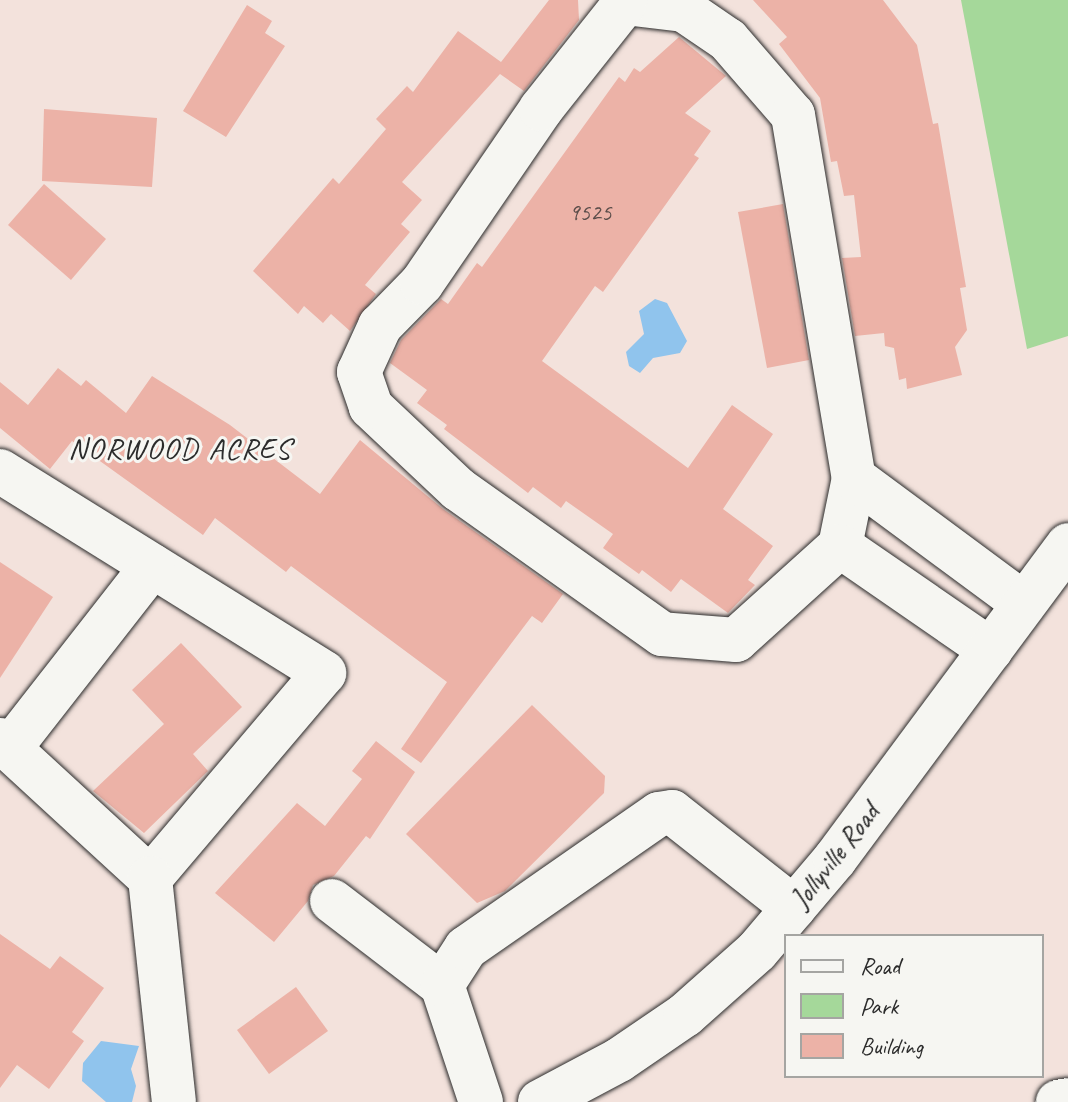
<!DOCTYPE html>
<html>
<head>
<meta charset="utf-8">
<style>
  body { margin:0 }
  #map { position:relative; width:1068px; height:1102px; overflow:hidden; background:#f3e2dc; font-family:Caveat,sans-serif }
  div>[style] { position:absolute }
  .green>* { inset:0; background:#a5d89a }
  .water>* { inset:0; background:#90c4ed }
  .building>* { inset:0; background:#ecb2a7 }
  .roads { filter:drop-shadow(0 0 2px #2b2b2b) drop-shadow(0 0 2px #2b2b2b) }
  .minor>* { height:44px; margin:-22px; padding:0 22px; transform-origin:22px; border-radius:22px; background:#f6f6f2 }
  span { translate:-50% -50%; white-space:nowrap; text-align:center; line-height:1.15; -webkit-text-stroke:6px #f6f6f2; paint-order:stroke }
  .number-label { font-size:24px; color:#5b4d4a }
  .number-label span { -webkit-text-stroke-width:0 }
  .street-label { font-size:28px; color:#2b2b2b }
  .neighbourhood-label { font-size:30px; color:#2b2b2b; letter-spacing:2px }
  .legend { position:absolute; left:784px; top:934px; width:260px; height:144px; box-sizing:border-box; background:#f6f6f2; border:2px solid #a5a5a2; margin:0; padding:10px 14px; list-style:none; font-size:24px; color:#2b2b2b }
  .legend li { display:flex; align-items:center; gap:16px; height:40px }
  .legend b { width:40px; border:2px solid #a5a5a2 }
</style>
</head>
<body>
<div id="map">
  <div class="green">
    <i style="clip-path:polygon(961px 0,1068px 0,1068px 336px,1027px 349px)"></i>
  </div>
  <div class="water">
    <i style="clip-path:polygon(655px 299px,667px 303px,687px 341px,680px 353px,653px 358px,640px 373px,629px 366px,626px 352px,644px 334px,639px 311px)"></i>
    <i style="clip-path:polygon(101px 1041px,139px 1046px,131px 1069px,136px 1086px,132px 1102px,106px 1102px,82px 1081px,83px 1063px)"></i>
  </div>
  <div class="building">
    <i style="clip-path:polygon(549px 0,578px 0,579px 20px,524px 91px,500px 74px,402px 182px,422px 200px,401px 224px,410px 232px,365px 285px,376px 294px,350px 331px,331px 314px,323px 323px,304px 306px,298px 314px,253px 271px,333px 178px,339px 184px,386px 129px,376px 119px,407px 86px,413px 92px,458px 31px,501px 62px)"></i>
    <i style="clip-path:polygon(753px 0,883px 0,917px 45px,933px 124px,938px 123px,966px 287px,960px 288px,967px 330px,955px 347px,962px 375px,907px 389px,906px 378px,899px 380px,894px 348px,885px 346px,884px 333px,855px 336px,842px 258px,861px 257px,854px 195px,844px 196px,837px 161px,831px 162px,820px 98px,779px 44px,787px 37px)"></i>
    <i style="clip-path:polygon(247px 5px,272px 21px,265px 33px,285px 46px,226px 137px,183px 111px)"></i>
    <i style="clip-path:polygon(679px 37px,726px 76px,685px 113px,711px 131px,694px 155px,699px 158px,603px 292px,595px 286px,542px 361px,688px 468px,732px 405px,773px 434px,723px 509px,773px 546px,748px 580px,755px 585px,728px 613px,681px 579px,671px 592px,642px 570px,639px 574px,603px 548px,613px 534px,566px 501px,561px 508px,533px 487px,528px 493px,444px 429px,447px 425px,417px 403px,427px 390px,390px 363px,401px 340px,441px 299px,448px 304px,477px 263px,482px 267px,619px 77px,625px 82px,634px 68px,640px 72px)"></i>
    <i style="clip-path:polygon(44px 109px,157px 118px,152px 187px,42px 181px)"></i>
    <i style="clip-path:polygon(44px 184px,106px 239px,71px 280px,8px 225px)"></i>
    <i style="clip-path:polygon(783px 204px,809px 360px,767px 368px,738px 212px)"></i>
    <i style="clip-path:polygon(58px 368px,81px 386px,86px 380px,126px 413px,152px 376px,230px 425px,320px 494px,360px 440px,443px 509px,563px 594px,542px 623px,532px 616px,421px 763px,401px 749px,447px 682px,291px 566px,286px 572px,215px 518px,203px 535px,72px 441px,50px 469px,0 428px,0 382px,28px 405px)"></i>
    <i style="clip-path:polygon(0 562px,53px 597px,0 678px)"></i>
    <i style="clip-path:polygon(181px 643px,242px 707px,193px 754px,208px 771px,144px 833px,93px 791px,164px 724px,132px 690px)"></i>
    <i style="clip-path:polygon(532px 705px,605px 776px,604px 793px,505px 891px,477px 903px,406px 834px)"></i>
    <i style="clip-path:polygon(376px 741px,415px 772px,370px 839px,366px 836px,334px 876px,313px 885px,308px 901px,274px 942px,215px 893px,297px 803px,325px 826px,362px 779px,352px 771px)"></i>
    <i style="clip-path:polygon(0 934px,50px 969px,60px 956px,104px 988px,72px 1032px,84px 1041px,49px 1089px,17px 1065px,0 1088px)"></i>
    <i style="clip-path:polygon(296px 987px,328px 1031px,269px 1074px,237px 1030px)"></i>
  </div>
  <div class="roads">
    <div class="minor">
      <i style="left:625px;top:3px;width:59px;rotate:6.8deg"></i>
      <i style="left:684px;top:10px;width:53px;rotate:34.3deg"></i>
      <i style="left:728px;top:40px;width:99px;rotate:49.1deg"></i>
      <i style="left:793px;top:115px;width:368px;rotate:80.5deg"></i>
      <i style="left:854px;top:478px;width:69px;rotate:101.6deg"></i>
      <i style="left:840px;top:546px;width:140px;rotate:137.9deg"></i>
      <i style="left:736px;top:640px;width:74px;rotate:-175.4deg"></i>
      <i style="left:662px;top:634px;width:250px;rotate:-144.6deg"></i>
      <i style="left:458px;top:489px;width:120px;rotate:-136.7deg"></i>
      <i style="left:371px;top:407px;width:37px;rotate:-109deg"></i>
      <i style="left:359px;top:372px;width:51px;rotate:-65.5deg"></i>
      <i style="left:380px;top:326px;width:60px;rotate:-45.7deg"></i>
      <i style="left:422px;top:283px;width:211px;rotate:-55.6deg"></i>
      <i style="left:541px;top:109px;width:135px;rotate:-51.6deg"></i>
      <i style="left:0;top:471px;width:382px;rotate:31.9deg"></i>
      <i style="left:324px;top:673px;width:269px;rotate:130.3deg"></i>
      <i style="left:854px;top:478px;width:210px;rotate:36.5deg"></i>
      <i style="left:840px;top:546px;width:183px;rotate:34.6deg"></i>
      <i style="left:0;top:740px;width:204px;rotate:42.6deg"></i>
      <i style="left:150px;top:878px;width:225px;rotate:83.9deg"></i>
      <i style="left:10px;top:748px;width:231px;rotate:-52deg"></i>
      <i style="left:332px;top:901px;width:138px;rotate:37.4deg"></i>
      <i style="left:481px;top:1102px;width:123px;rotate:-108.4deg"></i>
      <i style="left:442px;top:985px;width:44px;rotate:-57deg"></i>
      <i style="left:466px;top:948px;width:235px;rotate:-34.8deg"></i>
      <i style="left:659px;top:814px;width:13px;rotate:-9deg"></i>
      <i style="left:672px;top:812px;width:155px;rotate:38.2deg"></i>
      <i style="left:540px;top:1102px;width:89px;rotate:-28deg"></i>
      <i style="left:619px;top:1060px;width:80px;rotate:-34.3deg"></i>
      <i style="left:685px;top:1015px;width:96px;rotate:-41.6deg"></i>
      <i style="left:757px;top:951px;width:121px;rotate:-49.7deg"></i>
      <i style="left:835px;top:859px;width:391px;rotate:-53.4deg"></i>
      <i style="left:1058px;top:1102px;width:10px;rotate:-11deg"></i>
    </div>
  </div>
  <div class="number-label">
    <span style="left:590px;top:213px">9525</span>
  </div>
  <div class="street-label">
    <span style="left:835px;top:856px;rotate:-52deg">Jollyville Road</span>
  </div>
  <div class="neighbourhood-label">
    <span style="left:180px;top:448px">NORWOOD ACRES</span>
  </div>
  <ul class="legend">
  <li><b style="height:10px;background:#f6f6f2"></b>Road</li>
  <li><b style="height:22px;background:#a5d89a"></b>Park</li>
  <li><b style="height:22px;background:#ecb2a7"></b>Building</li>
  </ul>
</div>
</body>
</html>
